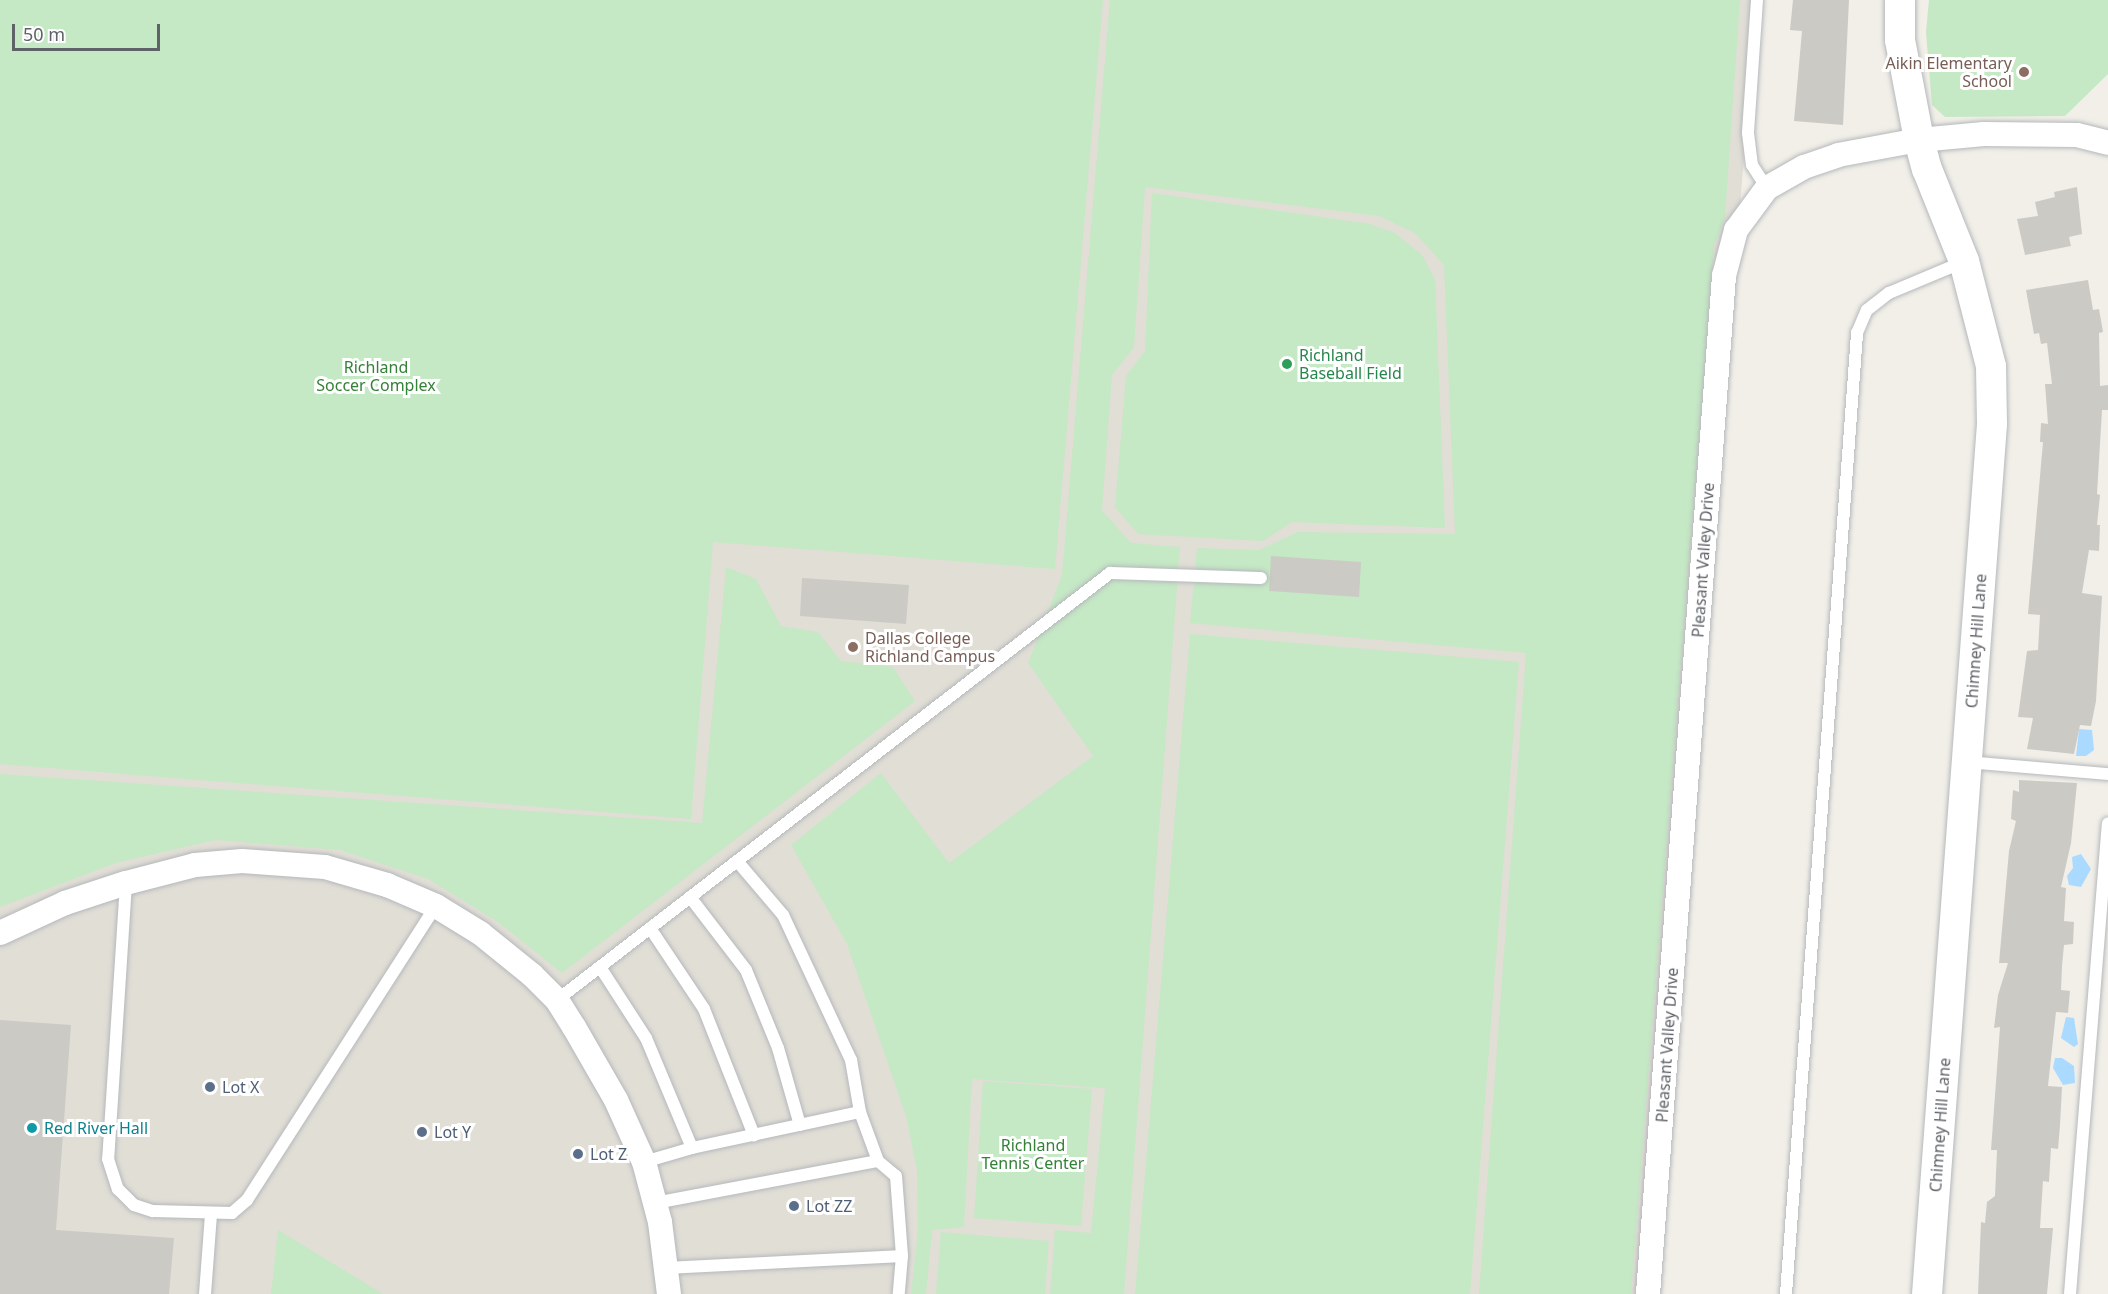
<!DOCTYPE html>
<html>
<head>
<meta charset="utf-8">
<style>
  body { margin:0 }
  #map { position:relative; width:2108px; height:1294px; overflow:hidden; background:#f1efe8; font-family:"Noto Sans",sans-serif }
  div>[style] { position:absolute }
  .education>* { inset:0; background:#e1ded6 }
  .green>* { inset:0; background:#c5e8c5 }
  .water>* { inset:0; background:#aadaff }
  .building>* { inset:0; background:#cccac5 }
  .roads { filter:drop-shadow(0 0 2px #b5b8bc) drop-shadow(0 0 2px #b5b8bc) }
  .service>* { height:12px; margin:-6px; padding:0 6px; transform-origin:6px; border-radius:6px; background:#fff }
  .minor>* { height:24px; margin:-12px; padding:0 12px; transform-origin:12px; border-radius:12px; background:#fff }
  .tertiary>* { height:30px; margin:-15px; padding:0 15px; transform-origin:15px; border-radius:15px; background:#fff }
  .dots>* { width:16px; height:16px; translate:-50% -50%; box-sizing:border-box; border:3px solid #fff; border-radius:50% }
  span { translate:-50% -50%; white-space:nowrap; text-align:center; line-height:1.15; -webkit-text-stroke:6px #fff; paint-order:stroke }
  .education-label { font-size:16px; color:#785e54 }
  .right { translate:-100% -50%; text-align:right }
  .left { translate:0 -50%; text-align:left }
  .leisure-label { font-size:16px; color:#27864d }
  .park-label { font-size:16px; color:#348238 }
  .street-label { font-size:16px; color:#5f6368 }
  .service-label { font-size:16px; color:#4e5e75 }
  .culture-label { font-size:16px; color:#0d838f }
  .scale { position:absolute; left:12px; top:24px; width:148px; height:27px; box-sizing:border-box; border:3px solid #5f6368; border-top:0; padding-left:8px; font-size:18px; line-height:21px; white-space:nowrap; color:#5f6368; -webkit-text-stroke:4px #fff; paint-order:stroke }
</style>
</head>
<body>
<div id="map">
  <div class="education">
    <i style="clip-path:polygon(0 0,1756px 0,1656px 1294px,0 1294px)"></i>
  </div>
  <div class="green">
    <i style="clip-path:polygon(0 0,1103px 0,1055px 569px,713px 542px,691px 819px,0 764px)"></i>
    <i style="clip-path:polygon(1110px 0,1740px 0,1725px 217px,1714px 246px,1631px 1294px,1479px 1294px,1526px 653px,1190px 623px,1197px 548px,1259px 550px,1298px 532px,1455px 534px,1444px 265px,1415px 233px,1379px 216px,1145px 187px,1134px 347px,1112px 375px,1102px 510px,1131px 543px,1180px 547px,1124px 1294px,1050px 1294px,1055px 1230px,1091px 1233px,1105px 1088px,972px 1079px,964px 1227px,932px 1230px,926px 1294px,911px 1294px,918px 1230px,917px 1170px,906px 1116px,847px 944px,791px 845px,881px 773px,949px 863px,1093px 756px,1028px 663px,1062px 575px)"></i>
    <i style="clip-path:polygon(1929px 0,2108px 0,2108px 74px,2065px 116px,1945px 117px,1932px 105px,1926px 32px)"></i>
    <i style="clip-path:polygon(1152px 193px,1370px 224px,1395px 233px,1422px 255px,1435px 279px,1445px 528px,1292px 522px,1263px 541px,1138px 534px,1115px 507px,1126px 376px,1145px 351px)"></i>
    <i style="clip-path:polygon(726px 567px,756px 579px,781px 626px,818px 632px,841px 661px,893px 667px,915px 701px,562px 973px,495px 920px,428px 879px,340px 850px,215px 840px,116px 863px,0 907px,0 774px,702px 823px)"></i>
    <i style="clip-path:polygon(1190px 634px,1519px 662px,1470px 1294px,1135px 1294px)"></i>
    <i style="clip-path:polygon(983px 1081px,1092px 1089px,1081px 1226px,974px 1218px)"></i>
    <i style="clip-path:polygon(278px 1230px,383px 1294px,271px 1294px)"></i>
    <i style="clip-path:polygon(941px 1232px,1049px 1241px,1045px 1294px,936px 1294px)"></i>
  </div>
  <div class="water">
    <i style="clip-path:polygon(2079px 729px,2092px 730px,2094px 750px,2086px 756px,2076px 756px)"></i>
    <i style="clip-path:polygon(2081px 854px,2091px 869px,2081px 887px,2069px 885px,2067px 876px,2073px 868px,2072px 857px)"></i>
    <i style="clip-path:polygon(2066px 1017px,2074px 1018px,2078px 1044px,2074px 1047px,2061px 1038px)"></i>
    <i style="clip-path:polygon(2055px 1058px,2062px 1058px,2074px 1066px,2075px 1083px,2063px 1085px,2053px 1068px)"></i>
  </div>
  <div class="building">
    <i style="clip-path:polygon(1793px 0,1849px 0,1843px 125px,1794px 121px,1802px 31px,1790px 30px)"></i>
    <i style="clip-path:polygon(2077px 187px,2082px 234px,2069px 237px,2071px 246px,2025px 255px,2017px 219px,2038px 216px,2035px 202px,2055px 197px,2054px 192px)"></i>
    <i style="clip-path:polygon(2088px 280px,2093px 310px,2099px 309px,2103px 332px,2099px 333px,2100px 386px,2108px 385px,2108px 410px,2102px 410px,2097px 494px,2100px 495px,2097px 525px,2100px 525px,2099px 551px,2089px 550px,2082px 593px,2102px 596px,2096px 701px,2091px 726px,2080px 725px,2074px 754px,2027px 749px,2033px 718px,2018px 717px,2027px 651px,2038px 650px,2040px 615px,2028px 614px,2043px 442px,2040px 442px,2041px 423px,2048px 424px,2045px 384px,2052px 384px,2047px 343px,2041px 344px,2039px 333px,2034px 334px,2026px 290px)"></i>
    <i style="clip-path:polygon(1271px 556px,1361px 562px,1359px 597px,1269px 591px)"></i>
    <i style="clip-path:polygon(802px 578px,909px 585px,906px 624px,800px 616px)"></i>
    <i style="clip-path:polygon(2019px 780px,2077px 783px,2071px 843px,2061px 887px,2066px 888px,2064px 921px,2074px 922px,2073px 944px,2064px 945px,2062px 966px,2061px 990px,2070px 991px,2068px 1013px,2056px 1012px,2048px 1086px,2062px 1087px,2060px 1125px,2058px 1149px,2051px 1148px,2049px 1182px,2043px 1181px,2040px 1228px,2053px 1228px,2047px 1294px,1978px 1294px,1981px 1222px,1985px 1223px,1987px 1202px,1995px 1196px,1997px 1150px,1991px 1150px,2000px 1027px,1994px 1028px,1998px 995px,2008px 963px,1999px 963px,2009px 851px,2016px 821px,2011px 819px,2013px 790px,2019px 792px)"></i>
    <i style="clip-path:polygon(0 1020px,71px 1025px,56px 1230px,174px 1238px,169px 1294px,0 1294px)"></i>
  </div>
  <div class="roads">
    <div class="service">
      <i style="left:1757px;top:0;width:133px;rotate:93.9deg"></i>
      <i style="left:1748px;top:133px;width:32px;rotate:83deg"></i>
      <i style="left:1752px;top:165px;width:27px;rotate:57deg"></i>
      <i style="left:1967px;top:762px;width:142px;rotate:4.9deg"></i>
      <i style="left:126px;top:883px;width:277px;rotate:93.7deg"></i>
      <i style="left:108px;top:1159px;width:32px;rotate:72deg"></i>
      <i style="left:118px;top:1189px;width:23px;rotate:45deg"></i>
      <i style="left:134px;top:1205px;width:20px;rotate:18deg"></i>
      <i style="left:153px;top:1211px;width:79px;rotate:1.5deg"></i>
      <i style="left:232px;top:1213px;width:20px;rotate:-41deg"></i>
      <i style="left:247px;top:1200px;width:350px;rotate:-57.3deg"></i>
      <i style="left:690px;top:897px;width:92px;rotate:52.5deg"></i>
      <i style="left:746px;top:970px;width:84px;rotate:67.7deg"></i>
      <i style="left:778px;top:1048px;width:80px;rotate:74.1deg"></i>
      <i style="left:650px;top:928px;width:97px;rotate:56.3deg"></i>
      <i style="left:704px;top:1009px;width:136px;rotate:68.4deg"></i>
      <i style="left:600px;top:967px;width:85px;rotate:57.1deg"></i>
      <i style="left:646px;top:1038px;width:119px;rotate:67.3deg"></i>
      <i style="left:692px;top:1148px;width:50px;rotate:163.7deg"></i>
      <i style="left:557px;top:1000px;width:699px;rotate:-37.67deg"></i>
      <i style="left:1110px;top:573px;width:151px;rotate:1.9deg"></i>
      <i style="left:860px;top:1112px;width:52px;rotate:69.8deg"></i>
      <i style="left:692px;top:1148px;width:172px;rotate:-12.1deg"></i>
      <i style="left:860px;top:1112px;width:53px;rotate:-99.8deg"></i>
      <i style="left:851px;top:1060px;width:160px;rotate:-115.1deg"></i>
      <i style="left:783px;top:915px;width:71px;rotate:-130.4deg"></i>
      <i style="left:655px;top:1203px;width:227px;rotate:-10.7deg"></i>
      <i style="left:878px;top:1161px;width:23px;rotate:40deg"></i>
      <i style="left:896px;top:1176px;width:80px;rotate:85.7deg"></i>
      <i style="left:902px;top:1256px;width:38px;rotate:95deg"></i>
      <i style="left:667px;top:1268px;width:235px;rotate:-2.9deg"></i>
      <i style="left:205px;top:1294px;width:80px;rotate:-85.7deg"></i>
      <i style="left:1786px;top:1294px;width:964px;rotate:-85.77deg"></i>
      <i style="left:1857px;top:333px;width:25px;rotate:-67deg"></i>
      <i style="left:1867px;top:310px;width:28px;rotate:-38deg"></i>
      <i style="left:1889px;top:293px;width:80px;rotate:-22.7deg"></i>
      <i style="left:2070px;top:1294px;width:472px;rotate:-85.4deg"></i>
    </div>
    <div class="minor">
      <i style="left:0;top:933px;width:72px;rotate:-24.8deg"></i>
      <i style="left:65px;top:903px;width:64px;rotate:-18.2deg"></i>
      <i style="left:126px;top:883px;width:71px;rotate:-14.6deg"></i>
      <i style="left:195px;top:865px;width:47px;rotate:-4.9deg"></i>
      <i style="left:242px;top:861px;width:83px;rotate:4.1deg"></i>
      <i style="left:325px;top:867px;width:65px;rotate:16.2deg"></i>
      <i style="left:387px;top:885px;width:53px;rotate:23.2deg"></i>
      <i style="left:436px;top:906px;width:52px;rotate:31.5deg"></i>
      <i style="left:480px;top:933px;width:67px;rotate:38.9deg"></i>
      <i style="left:532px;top:975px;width:35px;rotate:45deg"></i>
      <i style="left:557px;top:1000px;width:32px;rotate:58deg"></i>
      <i style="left:574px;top:1027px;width:84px;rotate:60.1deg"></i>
      <i style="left:616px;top:1100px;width:68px;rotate:65.7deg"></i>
      <i style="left:644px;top:1162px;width:62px;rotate:75.1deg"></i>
      <i style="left:660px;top:1222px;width:73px;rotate:82.9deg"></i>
      <i style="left:1648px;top:1294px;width:1021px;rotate:-85.73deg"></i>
      <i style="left:1724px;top:276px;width:48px;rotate:-75.4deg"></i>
      <i style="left:1736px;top:230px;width:52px;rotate:-53.6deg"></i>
      <i style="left:1767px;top:188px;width:43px;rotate:-29.6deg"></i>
      <i style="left:1804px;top:167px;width:36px;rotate:-19deg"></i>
      <i style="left:1838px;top:155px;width:82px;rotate:-10.5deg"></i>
      <i style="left:1919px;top:140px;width:65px;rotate:-5.3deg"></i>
      <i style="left:1984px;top:134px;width:93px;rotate:0.6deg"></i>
      <i style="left:2077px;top:135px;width:32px;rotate:14deg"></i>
    </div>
    <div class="tertiary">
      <i style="left:1900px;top:0;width:40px;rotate:90deg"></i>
      <i style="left:1900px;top:40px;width:102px;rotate:79.2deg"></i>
      <i style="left:1919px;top:140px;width:30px;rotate:75deg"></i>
      <i style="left:1927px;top:169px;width:99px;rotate:68.1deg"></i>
      <i style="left:1964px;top:261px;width:108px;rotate:75.6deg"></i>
      <i style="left:1991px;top:366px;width:58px;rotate:89deg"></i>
      <i style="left:1992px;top:424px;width:872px;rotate:94.27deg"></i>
    </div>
  </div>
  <div class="dots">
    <i style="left:2024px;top:72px;background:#8d6e63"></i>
    <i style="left:1287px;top:364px;background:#2e9e5b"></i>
    <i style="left:853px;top:647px;background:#8d6e63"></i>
    <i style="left:210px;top:1087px;background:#5c6f8a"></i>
    <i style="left:32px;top:1128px;background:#0f9aa8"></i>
    <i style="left:422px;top:1132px;background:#5c6f8a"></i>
    <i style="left:578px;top:1154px;background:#5c6f8a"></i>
    <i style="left:794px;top:1206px;background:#5c6f8a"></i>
  </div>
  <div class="education-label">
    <span class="right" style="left:2012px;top:72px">Aikin Elementary<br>School</span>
    <span class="left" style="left:865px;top:647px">Dallas College<br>Richland Campus</span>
  </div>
  <div class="leisure-label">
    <span class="left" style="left:1299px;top:364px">Richland<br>Baseball Field</span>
  </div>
  <div class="park-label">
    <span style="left:376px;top:376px">Richland<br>Soccer Complex</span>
    <span style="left:1033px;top:1154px">Richland<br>Tennis Center</span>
  </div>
  <div class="street-label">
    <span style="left:1703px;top:560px;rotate:-86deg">Pleasant Valley Drive</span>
    <span style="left:1976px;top:641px;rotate:-86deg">Chimney Hill Lane</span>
    <span style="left:1667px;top:1045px;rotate:-86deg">Pleasant Valley Drive</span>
    <span style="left:1940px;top:1125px;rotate:-86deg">Chimney Hill Lane</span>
  </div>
  <div class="service-label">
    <span class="left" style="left:222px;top:1087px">Lot X</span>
    <span class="left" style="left:434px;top:1132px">Lot Y</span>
    <span class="left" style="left:590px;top:1154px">Lot Z</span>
    <span class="left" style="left:806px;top:1206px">Lot ZZ</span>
  </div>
  <div class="culture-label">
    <span class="left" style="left:44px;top:1128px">Red River Hall</span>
  </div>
  <div class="scale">50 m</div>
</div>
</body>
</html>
